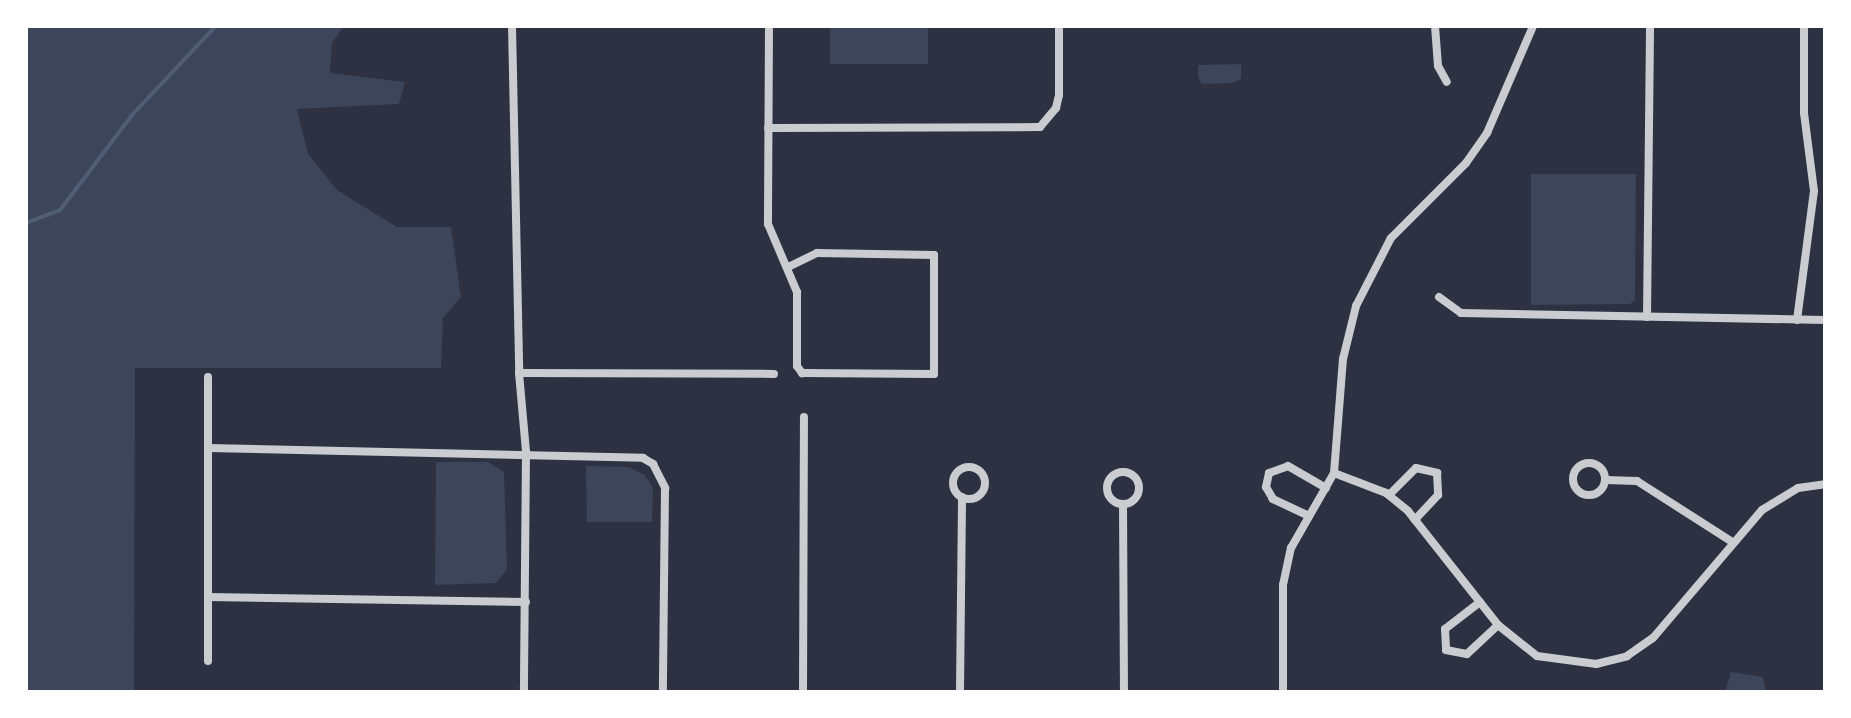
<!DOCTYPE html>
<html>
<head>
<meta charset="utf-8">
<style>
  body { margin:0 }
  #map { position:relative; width:1851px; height:718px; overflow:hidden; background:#2d3142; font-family:"PT Sans Narrow",sans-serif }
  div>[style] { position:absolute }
  .green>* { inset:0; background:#3c4559 }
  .stream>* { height:4px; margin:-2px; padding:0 2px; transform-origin:2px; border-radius:2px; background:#4f5d75 }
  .minor>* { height:8px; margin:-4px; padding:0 4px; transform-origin:4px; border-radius:4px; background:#caccd0 }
  .minor>.ring { margin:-4px; padding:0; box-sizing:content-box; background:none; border:8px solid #caccd0; border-radius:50% }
  span { translate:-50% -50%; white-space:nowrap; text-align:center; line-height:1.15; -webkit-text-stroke:8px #fff; paint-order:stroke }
  .frame { position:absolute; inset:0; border:28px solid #fff; pointer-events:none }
</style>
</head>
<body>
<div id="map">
  <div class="green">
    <i style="clip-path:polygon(26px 26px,344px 26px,332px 43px,330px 73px,405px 82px,399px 104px,297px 109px,308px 154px,337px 190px,397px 227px,451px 227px,461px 297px,443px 318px,441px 368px,135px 368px,134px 692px,26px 692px)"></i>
    <i style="clip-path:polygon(830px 26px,928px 26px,928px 64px,830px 64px)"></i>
    <i style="clip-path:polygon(1241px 64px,1241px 79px,1232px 83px,1202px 84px,1198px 77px,1198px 65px)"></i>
    <i style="clip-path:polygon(1531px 174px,1636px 174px,1635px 300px,1630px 304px,1531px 305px)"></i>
    <i style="clip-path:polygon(436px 462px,488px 462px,504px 472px,507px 569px,496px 583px,435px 585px)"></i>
    <i style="clip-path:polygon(586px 466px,629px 467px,645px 475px,653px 488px,652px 522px,587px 522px)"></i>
    <i style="clip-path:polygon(1731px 672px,1763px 677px,1766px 692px,1725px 692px)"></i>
  </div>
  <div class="stream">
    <i style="left:26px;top:223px;width:36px;rotate:-21deg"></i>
    <i style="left:60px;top:210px;width:119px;rotate:-52.8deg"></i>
    <i style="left:132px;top:115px;width:122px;rotate:-46.7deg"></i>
  </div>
  <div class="minor">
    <i style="left:512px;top:26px;width:347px;rotate:88.8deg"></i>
    <i style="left:519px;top:373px;width:79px;rotate:84.9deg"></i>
    <i style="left:526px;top:452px;width:240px;rotate:90.5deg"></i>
    <i style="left:769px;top:26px;width:198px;rotate:90.3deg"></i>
    <i style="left:768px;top:224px;width:74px;rotate:66.9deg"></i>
    <i style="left:797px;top:292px;width:74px;rotate:90deg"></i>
    <i style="left:797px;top:366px;width:9px;rotate:54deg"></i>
    <i style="left:802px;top:373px;width:132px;rotate:0.4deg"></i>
    <i style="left:934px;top:374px;width:119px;rotate:-90deg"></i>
    <i style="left:934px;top:255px;width:117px;rotate:-179deg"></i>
    <i style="left:817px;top:253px;width:32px;rotate:154deg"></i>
    <i style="left:1435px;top:26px;width:40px;rotate:85.7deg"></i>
    <i style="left:1438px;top:66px;width:18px;rotate:61deg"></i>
    <i style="left:768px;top:128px;width:272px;rotate:-0.2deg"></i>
    <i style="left:1040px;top:127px;width:25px;rotate:-50deg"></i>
    <i style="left:1056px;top:108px;width:13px;rotate:-77deg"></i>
    <i style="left:1059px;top:95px;width:69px;rotate:-90deg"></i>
    <i style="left:1439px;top:297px;width:27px;rotate:36deg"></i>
    <i style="left:1461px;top:313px;width:364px;rotate:1.1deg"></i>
    <i style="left:1647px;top:317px;width:291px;rotate:-89.4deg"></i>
    <i style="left:1797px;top:320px;width:130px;rotate:-82.5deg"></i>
    <i style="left:1814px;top:191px;width:79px;rotate:-97.3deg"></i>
    <i style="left:1804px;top:113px;width:87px;rotate:-90deg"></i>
    <i style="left:519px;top:373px;width:255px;rotate:0.2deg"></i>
    <i style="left:208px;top:448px;width:435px;rotate:1.3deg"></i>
    <i style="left:643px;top:458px;width:12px;rotate:31deg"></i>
    <i style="left:653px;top:464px;width:27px;rotate:63deg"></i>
    <i style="left:665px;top:488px;width:204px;rotate:90.6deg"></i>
    <i class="ring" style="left:1573px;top:463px;width:24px;height:24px"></i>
    <i class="ring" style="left:953px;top:467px;width:24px;height:24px"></i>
    <i class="ring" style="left:1107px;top:472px;width:24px;height:24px"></i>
    <i style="left:1334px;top:473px;width:56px;rotate:21deg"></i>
    <i style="left:1386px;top:493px;width:28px;rotate:39deg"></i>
    <i style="left:1408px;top:511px;width:145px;rotate:51.7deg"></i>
    <i style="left:1498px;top:625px;width:50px;rotate:38.5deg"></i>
    <i style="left:1537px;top:656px;width:60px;rotate:7.7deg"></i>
    <i style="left:1596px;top:664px;width:32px;rotate:-14deg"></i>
    <i style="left:1627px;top:656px;width:32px;rotate:-35deg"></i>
    <i style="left:1653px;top:638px;width:168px;rotate:-49.6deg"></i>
    <i style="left:1762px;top:510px;width:42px;rotate:-31.4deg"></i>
    <i style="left:1798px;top:488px;width:27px;rotate:-8deg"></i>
    <i style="left:1606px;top:480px;width:31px;rotate:2deg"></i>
    <i style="left:1637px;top:481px;width:112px;rotate:32.6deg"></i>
    <i style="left:1389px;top:495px;width:38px;rotate:-45deg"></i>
    <i style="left:1416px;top:468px;width:22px;rotate:13deg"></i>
    <i style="left:1437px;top:473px;width:22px;rotate:87deg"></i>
    <i style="left:1438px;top:495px;width:34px;rotate:133deg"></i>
    <i style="left:1123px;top:504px;width:188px;rotate:89.7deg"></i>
    <i style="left:1307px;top:515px;width:38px;rotate:-155deg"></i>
    <i style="left:1273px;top:499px;width:14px;rotate:-120deg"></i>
    <i style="left:1266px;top:487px;width:14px;rotate:-78deg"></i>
    <i style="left:1269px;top:473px;width:20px;rotate:-20deg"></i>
    <i style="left:1288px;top:466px;width:44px;rotate:30.1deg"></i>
    <i style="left:208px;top:597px;width:318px;rotate:0.9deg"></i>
    <i style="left:1480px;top:602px;width:44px;rotate:142.4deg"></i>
    <i style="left:1445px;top:629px;width:21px;rotate:87deg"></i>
    <i style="left:1446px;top:650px;width:21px;rotate:11deg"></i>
    <i style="left:1467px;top:654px;width:42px;rotate:-43.1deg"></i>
    <i style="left:208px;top:661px;width:284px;rotate:-90deg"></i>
    <i style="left:803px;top:692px;width:275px;rotate:-89.8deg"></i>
    <i style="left:960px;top:692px;width:195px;rotate:-89.4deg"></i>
    <i style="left:1283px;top:692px;width:107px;rotate:-90deg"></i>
    <i style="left:1283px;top:585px;width:38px;rotate:-78deg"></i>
    <i style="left:1291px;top:548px;width:86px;rotate:-60.2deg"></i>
    <i style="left:1334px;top:473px;width:114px;rotate:-85.5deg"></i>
    <i style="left:1343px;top:359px;width:55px;rotate:-76.2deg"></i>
    <i style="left:1356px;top:306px;width:76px;rotate:-62.8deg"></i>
    <i style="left:1391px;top:238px;width:106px;rotate:-45deg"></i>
    <i style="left:1466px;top:163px;width:37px;rotate:-55deg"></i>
    <i style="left:1487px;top:133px;width:116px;rotate:-66.7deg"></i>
  </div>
  <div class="frame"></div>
</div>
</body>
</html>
